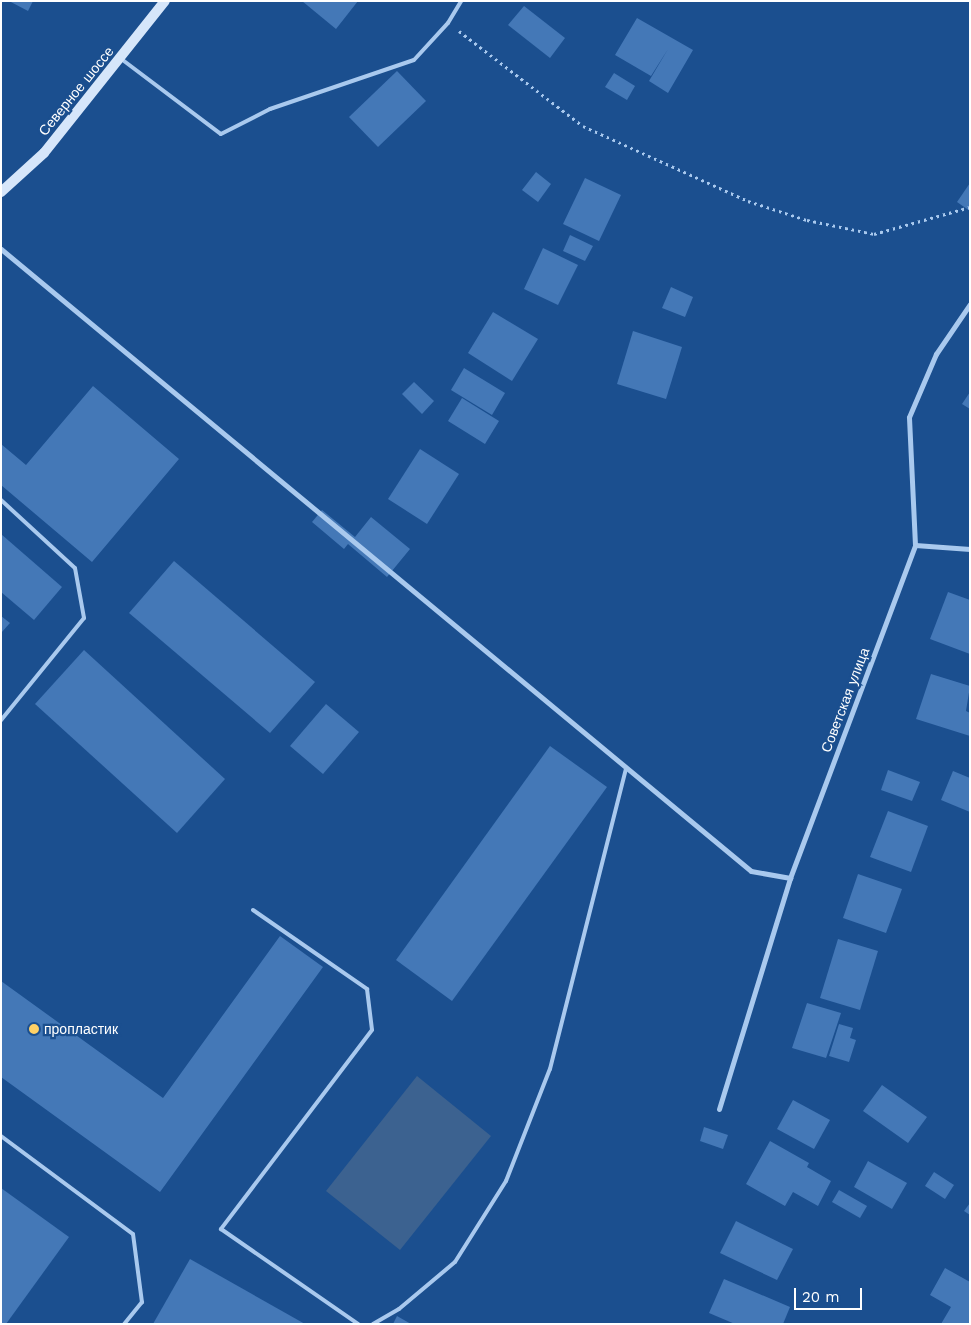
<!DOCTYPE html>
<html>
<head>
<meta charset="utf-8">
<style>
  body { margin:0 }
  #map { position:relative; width:971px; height:1325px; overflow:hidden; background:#1b4f8f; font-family:"Work Sans",sans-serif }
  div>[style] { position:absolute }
  .water>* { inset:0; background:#3c6290 }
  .building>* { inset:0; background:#4478b7 }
  .path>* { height:3px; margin-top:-1.5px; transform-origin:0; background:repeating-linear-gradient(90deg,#a9c9ee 0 2.5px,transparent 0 6.5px) }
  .service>* { height:4px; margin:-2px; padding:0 2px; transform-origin:2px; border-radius:2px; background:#a9c9ee }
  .minor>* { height:5px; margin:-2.5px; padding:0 2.5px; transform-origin:2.5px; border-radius:2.5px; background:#a9c9ee }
  .secondary>* { height:10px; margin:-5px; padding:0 5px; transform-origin:5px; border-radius:5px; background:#d6e6fa }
  .dots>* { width:14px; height:14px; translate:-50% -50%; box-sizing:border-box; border:2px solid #1b4f8f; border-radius:50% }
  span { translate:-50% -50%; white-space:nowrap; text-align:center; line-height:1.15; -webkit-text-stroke:4.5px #1b4f8f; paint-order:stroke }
  .street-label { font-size:14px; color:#fff }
  .poi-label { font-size:14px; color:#fff }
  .left { translate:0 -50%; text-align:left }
  .frame { position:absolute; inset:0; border:2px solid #fff; pointer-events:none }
  .scale { position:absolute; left:794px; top:1288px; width:68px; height:22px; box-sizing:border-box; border:2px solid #fff; border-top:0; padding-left:6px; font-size:15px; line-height:18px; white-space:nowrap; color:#fff; -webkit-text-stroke:4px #1b4f8f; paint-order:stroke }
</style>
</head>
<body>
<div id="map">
  <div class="water">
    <i style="clip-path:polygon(417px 1076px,491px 1136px,400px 1250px,326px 1191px)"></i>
  </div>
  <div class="building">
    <i style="clip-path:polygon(9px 1px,33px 1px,28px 11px)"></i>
    <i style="clip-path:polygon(302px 1px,358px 1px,336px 29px)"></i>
    <i style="clip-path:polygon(524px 6px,565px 38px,550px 58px,508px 25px)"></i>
    <i style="clip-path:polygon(637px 18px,693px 50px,668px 93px,649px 81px,668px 49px,651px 76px,615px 55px)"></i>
    <i style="clip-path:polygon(397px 71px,426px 101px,378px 147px,349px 117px)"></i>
    <i style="clip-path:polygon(614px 73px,635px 86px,627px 100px,605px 87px)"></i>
    <i style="clip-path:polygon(536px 172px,551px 184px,538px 202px,522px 190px)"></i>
    <i style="clip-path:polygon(585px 178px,621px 195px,599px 241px,563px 224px)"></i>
    <i style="clip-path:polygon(970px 183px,970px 211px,957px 202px)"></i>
    <i style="clip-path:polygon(570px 235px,593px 246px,585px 261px,563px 251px)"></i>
    <i style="clip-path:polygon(543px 248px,578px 265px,558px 305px,524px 289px)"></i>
    <i style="clip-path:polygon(671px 287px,693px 297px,685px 317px,662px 308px)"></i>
    <i style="clip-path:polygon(493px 312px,538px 339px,512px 381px,468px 353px)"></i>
    <i style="clip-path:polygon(633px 331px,682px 347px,666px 399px,617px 384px)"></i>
    <i style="clip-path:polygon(464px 368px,505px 393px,492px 415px,451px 390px)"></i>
    <i style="clip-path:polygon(414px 382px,434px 401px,422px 414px,402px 394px)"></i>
    <i style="clip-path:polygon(93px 386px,179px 459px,92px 562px,1px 485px,1px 444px,26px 465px)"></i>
    <i style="clip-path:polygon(970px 392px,970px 409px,962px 404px)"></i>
    <i style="clip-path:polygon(462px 398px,499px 421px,485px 444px,448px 421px)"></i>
    <i style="clip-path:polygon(420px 449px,459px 474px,427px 524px,388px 499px)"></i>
    <i style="clip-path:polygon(322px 510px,355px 537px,371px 517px,410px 549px,387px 577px,348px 544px,344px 549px,312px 522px)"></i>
    <i style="clip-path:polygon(1px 534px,62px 587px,34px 620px,1px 592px)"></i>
    <i style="clip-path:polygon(174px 561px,315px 682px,270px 733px,129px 613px)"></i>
    <i style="clip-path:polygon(948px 592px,970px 600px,970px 654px,930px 639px)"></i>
    <i style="clip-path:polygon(1px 616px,10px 623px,1px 633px)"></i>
    <i style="clip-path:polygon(84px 650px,225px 779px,177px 833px,35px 704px)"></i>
    <i style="clip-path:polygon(931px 674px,970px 686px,966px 711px,970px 713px,970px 736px,916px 719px)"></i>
    <i style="clip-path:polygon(326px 704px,359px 732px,323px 774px,290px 746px)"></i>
    <i style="clip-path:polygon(550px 746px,607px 787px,452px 1001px,396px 960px)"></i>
    <i style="clip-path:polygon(888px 770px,920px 782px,912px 801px,881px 790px)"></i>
    <i style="clip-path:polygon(953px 771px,970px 778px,970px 812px,941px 800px)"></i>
    <i style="clip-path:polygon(888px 811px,928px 826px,911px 872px,870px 857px)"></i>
    <i style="clip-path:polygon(858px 874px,902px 889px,886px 933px,843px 918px)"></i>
    <i style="clip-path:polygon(280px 936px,323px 967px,160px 1192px,1px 1077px,1px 981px,163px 1098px)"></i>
    <i style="clip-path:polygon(838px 939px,878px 951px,860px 1010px,820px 998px)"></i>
    <i style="clip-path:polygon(807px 1003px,841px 1013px,826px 1058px,792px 1048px)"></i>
    <i style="clip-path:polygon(839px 1024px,853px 1028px,850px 1038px,856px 1040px,849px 1062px,829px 1056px)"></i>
    <i style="clip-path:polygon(882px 1085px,927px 1117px,908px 1143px,863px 1111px)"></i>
    <i style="clip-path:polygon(793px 1100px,830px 1120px,814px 1149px,777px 1129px)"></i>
    <i style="clip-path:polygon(704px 1127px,728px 1135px,723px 1149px,700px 1141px)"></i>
    <i style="clip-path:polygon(770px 1141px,809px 1163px,807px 1167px,831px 1181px,818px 1206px,793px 1192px,785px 1206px,746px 1184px)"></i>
    <i style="clip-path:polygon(868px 1161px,907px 1183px,892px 1209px,854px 1187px)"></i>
    <i style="clip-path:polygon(934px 1172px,954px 1185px,945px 1199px,925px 1186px)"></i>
    <i style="clip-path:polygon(1px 1188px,69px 1237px,6px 1324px,1px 1324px)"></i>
    <i style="clip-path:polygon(839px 1190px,867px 1206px,860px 1218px,832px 1202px)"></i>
    <i style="clip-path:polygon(970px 1203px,970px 1215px,964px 1211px)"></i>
    <i style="clip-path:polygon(736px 1221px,793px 1249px,777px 1280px,720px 1253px)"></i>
    <i style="clip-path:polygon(190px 1259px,305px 1324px,153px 1324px)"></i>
    <i style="clip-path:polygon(945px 1268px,970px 1282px,970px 1324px,941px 1324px,951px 1307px,930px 1295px)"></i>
    <i style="clip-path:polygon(724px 1279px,790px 1307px,783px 1324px,735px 1324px,709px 1313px)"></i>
    <i style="clip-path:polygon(397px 1316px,411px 1324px,393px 1324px)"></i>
  </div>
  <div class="path">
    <i style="left:459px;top:31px;width:156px;rotate:37.5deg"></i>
    <i style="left:583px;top:126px;width:181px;rotate:24.4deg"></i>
    <i style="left:748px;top:201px;width:62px;rotate:17.9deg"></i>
    <i style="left:807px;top:220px;width:68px;rotate:11.8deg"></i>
    <i style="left:874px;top:234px;width:100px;rotate:-15.7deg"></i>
  </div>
  <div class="service">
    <i style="left:120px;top:58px;width:126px;rotate:37deg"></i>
    <i style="left:221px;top:134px;width:55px;rotate:-27deg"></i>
    <i style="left:270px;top:109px;width:152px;rotate:-18.8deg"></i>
    <i style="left:414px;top:60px;width:50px;rotate:-47.4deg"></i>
    <i style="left:448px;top:23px;width:26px;rotate:-59deg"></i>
    <i style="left:1px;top:500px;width:100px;rotate:42.6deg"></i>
    <i style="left:75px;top:568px;width:51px;rotate:79.8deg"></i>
    <i style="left:84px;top:618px;width:132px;rotate:129.1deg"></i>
    <i style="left:253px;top:910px;width:139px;rotate:34.7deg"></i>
    <i style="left:367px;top:989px;width:41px;rotate:83deg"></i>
    <i style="left:372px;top:1030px;width:250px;rotate:127.2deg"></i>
    <i style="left:221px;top:1229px;width:167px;rotate:34.7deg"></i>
    <i style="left:1px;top:1136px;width:164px;rotate:36.6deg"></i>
    <i style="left:133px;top:1234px;width:69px;rotate:82.5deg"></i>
    <i style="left:142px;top:1302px;width:28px;rotate:129deg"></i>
    <i style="left:373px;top:1324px;width:30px;rotate:-30deg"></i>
    <i style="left:399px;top:1309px;width:73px;rotate:-40deg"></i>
    <i style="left:455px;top:1262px;width:96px;rotate:-57.8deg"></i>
    <i style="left:506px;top:1181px;width:120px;rotate:-68.6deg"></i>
    <i style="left:550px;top:1069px;width:310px;rotate:-75.8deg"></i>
  </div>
  <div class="minor">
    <i style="left:1px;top:249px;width:974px;rotate:39.67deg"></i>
    <i style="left:751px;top:871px;width:40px;rotate:10deg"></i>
    <i style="left:915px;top:545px;width:55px;rotate:4.2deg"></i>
    <i style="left:719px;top:1109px;width:242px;rotate:-72.9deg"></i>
    <i style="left:790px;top:878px;width:356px;rotate:-69.4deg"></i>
    <i style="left:915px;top:545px;width:128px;rotate:-92.7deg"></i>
    <i style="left:909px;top:417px;width:69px;rotate:-66.8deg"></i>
    <i style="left:936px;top:354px;width:60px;rotate:-55.8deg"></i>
  </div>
  <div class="secondary">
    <i style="left:1px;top:192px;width:58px;rotate:-42.2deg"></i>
    <i style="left:44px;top:153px;width:194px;rotate:-51.5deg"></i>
  </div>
  <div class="dots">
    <i style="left:34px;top:1029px;background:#ffd166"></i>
  </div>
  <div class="street-label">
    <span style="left:76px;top:91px;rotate:-51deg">Северное шоссе</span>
    <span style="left:845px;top:700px;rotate:-69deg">Советская улица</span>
  </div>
  <div class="poi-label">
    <span class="left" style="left:44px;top:1029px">пропластик</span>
  </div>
  <div class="frame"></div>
  <div class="scale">20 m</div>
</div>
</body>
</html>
